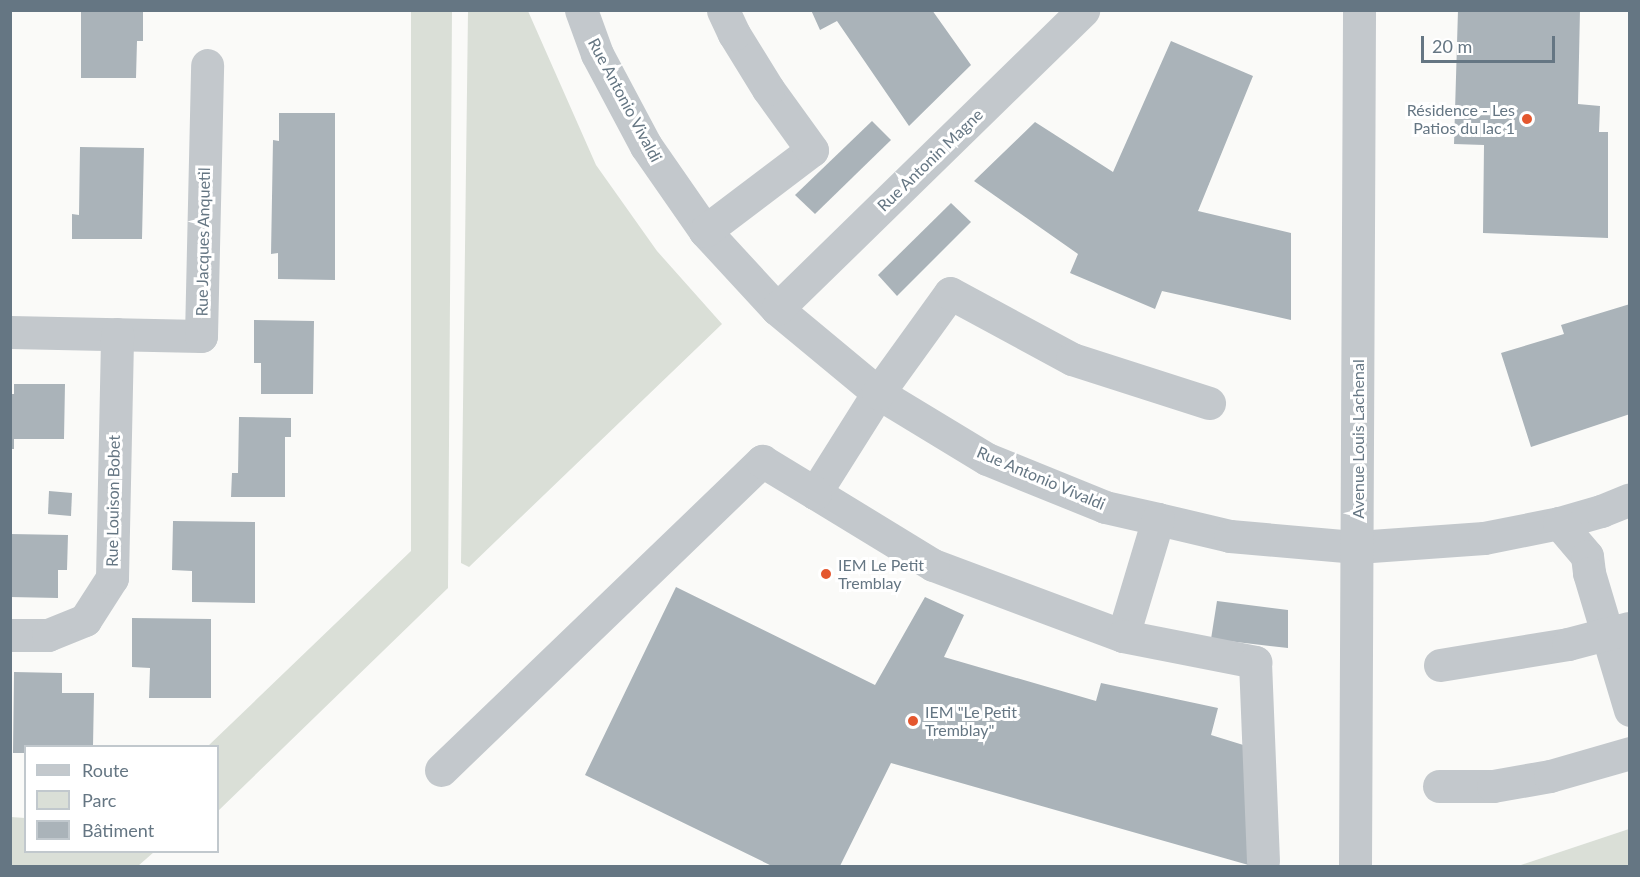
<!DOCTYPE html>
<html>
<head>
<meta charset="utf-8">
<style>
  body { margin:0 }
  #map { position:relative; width:1640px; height:877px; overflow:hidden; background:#fafaf8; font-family:Lato,sans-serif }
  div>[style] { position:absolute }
  .green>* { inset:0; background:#dadfd7 }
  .building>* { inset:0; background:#aab3b9 }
  .minor>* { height:33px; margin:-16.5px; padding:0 16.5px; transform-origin:16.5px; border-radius:16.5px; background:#c3c8cc }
  .dots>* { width:16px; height:16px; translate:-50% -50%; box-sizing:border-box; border:3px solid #fff; border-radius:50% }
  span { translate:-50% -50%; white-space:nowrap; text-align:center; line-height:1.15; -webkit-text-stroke:6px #fff; paint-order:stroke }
  .street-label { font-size:16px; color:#657683 }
  .poi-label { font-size:16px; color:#657683 }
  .right { translate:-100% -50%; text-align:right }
  .left { translate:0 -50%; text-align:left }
  .frame { position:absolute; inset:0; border:12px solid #657683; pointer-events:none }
  .legend { position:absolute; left:24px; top:745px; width:195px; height:108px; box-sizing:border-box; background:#fff; border:2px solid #c1c8cd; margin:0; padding:8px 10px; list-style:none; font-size:18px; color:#657683 }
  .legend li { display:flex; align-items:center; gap:12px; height:30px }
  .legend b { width:30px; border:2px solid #c1c8cd }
  .scale { position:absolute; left:1421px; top:36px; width:134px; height:27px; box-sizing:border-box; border:3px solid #657683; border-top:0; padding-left:8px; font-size:18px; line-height:21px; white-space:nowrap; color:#657683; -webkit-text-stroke:4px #fff; paint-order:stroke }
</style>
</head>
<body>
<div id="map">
  <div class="green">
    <i style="clip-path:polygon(411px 11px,452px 11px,448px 588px,218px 811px,218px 746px,208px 746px,411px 551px)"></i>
    <i style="clip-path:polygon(468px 11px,528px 11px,596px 165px,657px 251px,722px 324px,469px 567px,461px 563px)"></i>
    <i style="clip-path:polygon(11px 817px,25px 818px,26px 852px,154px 852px,138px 866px,11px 866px)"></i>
    <i style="clip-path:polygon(1629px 829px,1629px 866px,1518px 866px)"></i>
  </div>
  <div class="building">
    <i style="clip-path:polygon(81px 10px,143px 10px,143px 41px,137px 41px,136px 78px,81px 78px)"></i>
    <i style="clip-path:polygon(811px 10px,932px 10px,971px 65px,909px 126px,837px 21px,820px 30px)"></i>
    <i style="clip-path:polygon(1458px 10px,1580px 10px,1578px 104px,1600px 106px,1599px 132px,1608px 132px,1608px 238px,1483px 233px,1484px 145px,1454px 144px)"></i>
    <i style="clip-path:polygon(1171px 41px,1253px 76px,1198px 211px,1291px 233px,1291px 320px,1162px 291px,1155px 309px,1070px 273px,1078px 254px,974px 181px,1035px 122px,1113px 172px)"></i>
    <i style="clip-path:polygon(279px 113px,335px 113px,335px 280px,278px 279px,278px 253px,271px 254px,273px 140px,279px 141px)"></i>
    <i style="clip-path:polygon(872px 121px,891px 140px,815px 214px,795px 195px)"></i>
    <i style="clip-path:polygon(80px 147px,144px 148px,142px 239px,72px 239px,72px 214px,79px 215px)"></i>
    <i style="clip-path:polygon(951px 203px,971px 222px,897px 296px,878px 275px)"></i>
    <i style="clip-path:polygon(1630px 304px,1630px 414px,1531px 447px,1501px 353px,1564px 334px,1561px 325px)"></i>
    <i style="clip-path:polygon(254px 320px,314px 321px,313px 394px,261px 394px,261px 363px,254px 363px)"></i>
    <i style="clip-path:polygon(14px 384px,65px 384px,64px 439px,14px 439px,14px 449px,10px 449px,10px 394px,14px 394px)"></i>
    <i style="clip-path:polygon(239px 417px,291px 418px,291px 437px,285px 437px,285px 497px,231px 497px,232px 473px,238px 473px)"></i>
    <i style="clip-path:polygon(49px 491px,72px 493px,71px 516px,48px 514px)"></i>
    <i style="clip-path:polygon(173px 521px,255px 522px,255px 603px,192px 602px,192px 571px,172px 570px)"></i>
    <i style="clip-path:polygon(10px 534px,68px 535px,67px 570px,58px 570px,58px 598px,10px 597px)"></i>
    <i style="clip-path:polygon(676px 587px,875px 685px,925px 597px,964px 615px,944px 657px,1096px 701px,1101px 683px,1218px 708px,1211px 735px,1253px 748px,1252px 866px,891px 763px,840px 866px,772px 866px,585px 775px)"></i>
    <i style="clip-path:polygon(1217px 601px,1288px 610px,1288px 648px,1211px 639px)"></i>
    <i style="clip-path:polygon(132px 618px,211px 619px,211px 698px,149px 698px,150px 668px,132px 667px)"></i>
    <i style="clip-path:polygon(14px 672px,62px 673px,62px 693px,94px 693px,93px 746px,26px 746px,26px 753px,13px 753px)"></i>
  </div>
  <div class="minor">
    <i style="left:581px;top:10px;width:47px;rotate:70deg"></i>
    <i style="left:597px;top:54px;width:104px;rotate:62deg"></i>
    <i style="left:646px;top:146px;width:103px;rotate:55.2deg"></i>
    <i style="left:705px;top:231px;width:106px;rotate:47.3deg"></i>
    <i style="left:777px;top:309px;width:131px;rotate:39.7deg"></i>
    <i style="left:878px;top:393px;width:127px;rotate:31.2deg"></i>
    <i style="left:987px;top:459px;width:127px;rotate:22.1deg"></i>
    <i style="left:1105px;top:507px;width:54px;rotate:12.8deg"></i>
    <i style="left:1158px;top:519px;width:74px;rotate:13.3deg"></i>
    <i style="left:1230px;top:536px;width:127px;rotate:5deg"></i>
    <i style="left:1357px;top:547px;width:127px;rotate:-4.1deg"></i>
    <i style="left:1484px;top:538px;width:76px;rotate:-11.3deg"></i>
    <i style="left:1559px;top:523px;width:44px;rotate:-15.9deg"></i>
    <i style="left:1601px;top:511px;width:31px;rotate:-22deg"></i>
    <i style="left:705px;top:231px;width:134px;rotate:-37.1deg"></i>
    <i style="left:812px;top:150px;width:75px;rotate:-125.8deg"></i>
    <i style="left:768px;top:89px;width:65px;rotate:-121.7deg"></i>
    <i style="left:734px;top:34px;width:26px;rotate:-115deg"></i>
    <i style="left:777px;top:309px;width:428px;rotate:-44.3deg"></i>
    <i style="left:10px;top:332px;width:191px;rotate:1.2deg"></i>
    <i style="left:201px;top:336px;width:271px;rotate:-88.7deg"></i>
    <i style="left:1158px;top:519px;width:122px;rotate:106.7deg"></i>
    <i style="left:1123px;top:636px;width:203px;rotate:-159.5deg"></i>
    <i style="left:933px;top:565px;width:138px;rotate:-148.6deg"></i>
    <i style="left:815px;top:493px;width:118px;rotate:-57.8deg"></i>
    <i style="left:878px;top:393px;width:123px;rotate:-54.2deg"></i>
    <i style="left:950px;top:293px;width:139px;rotate:28.4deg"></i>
    <i style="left:1072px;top:359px;width:144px;rotate:17.8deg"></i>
    <i style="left:1559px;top:523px;width:43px;rotate:49.7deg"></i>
    <i style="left:1587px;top:556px;width:17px;rotate:83deg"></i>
    <i style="left:1589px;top:573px;width:143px;rotate:73.3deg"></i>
    <i style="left:10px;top:635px;width:38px"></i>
    <i style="left:48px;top:635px;width:40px;rotate:-22deg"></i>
    <i style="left:85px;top:620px;width:50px;rotate:-57.3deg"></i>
    <i style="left:112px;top:578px;width:244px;rotate:-88.8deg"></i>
    <i style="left:1123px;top:636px;width:135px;rotate:11.1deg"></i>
    <i style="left:1255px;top:662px;width:199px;rotate:87.7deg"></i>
    <i style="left:1440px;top:665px;width:130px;rotate:-9.3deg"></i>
    <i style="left:1568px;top:644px;width:63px;rotate:-14.7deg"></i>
    <i style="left:441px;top:770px;width:446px;rotate:-43.9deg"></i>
    <i style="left:762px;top:461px;width:62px;rotate:31.1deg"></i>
    <i style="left:1439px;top:786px;width:54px"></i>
    <i style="left:1493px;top:786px;width:58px;rotate:-10deg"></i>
    <i style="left:1550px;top:776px;width:83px;rotate:-16deg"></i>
    <i style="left:1355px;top:866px;width:856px;rotate:-89.73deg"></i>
  </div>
  <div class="dots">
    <i style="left:1527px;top:119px;background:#e4572e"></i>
    <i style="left:826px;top:574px;background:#e4572e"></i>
    <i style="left:913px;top:721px;background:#e4572e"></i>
  </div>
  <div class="street-label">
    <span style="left:625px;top:100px;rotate:62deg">Rue Antonio Vivaldi</span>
    <span style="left:930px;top:160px;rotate:-44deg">Rue Antonin Magne</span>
    <span style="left:203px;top:242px;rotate:-89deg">Rue Jacques Anquetil</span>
    <span style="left:1358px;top:439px;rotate:-90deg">Avenue Louis Lachenal</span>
    <span style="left:1041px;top:478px;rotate:23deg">Rue Antonio Vivaldi</span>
    <span style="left:113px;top:501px;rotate:-89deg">Rue Louison Bobet</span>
  </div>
  <div class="poi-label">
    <span class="right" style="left:1515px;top:119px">Résidence - Les<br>Patios du lac 1</span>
    <span class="left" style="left:838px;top:574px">IEM Le Petit<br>Tremblay</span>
    <span class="left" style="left:925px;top:721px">IEM "Le Petit<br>Tremblay"</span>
  </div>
  <div class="frame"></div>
  <ul class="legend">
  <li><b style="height:8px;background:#c3c8cc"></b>Route</li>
  <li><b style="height:16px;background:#dadfd7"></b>Parc</li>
  <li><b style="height:16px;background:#aab3b9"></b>Bâtiment</li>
  </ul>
  <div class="scale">20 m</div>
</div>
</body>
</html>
